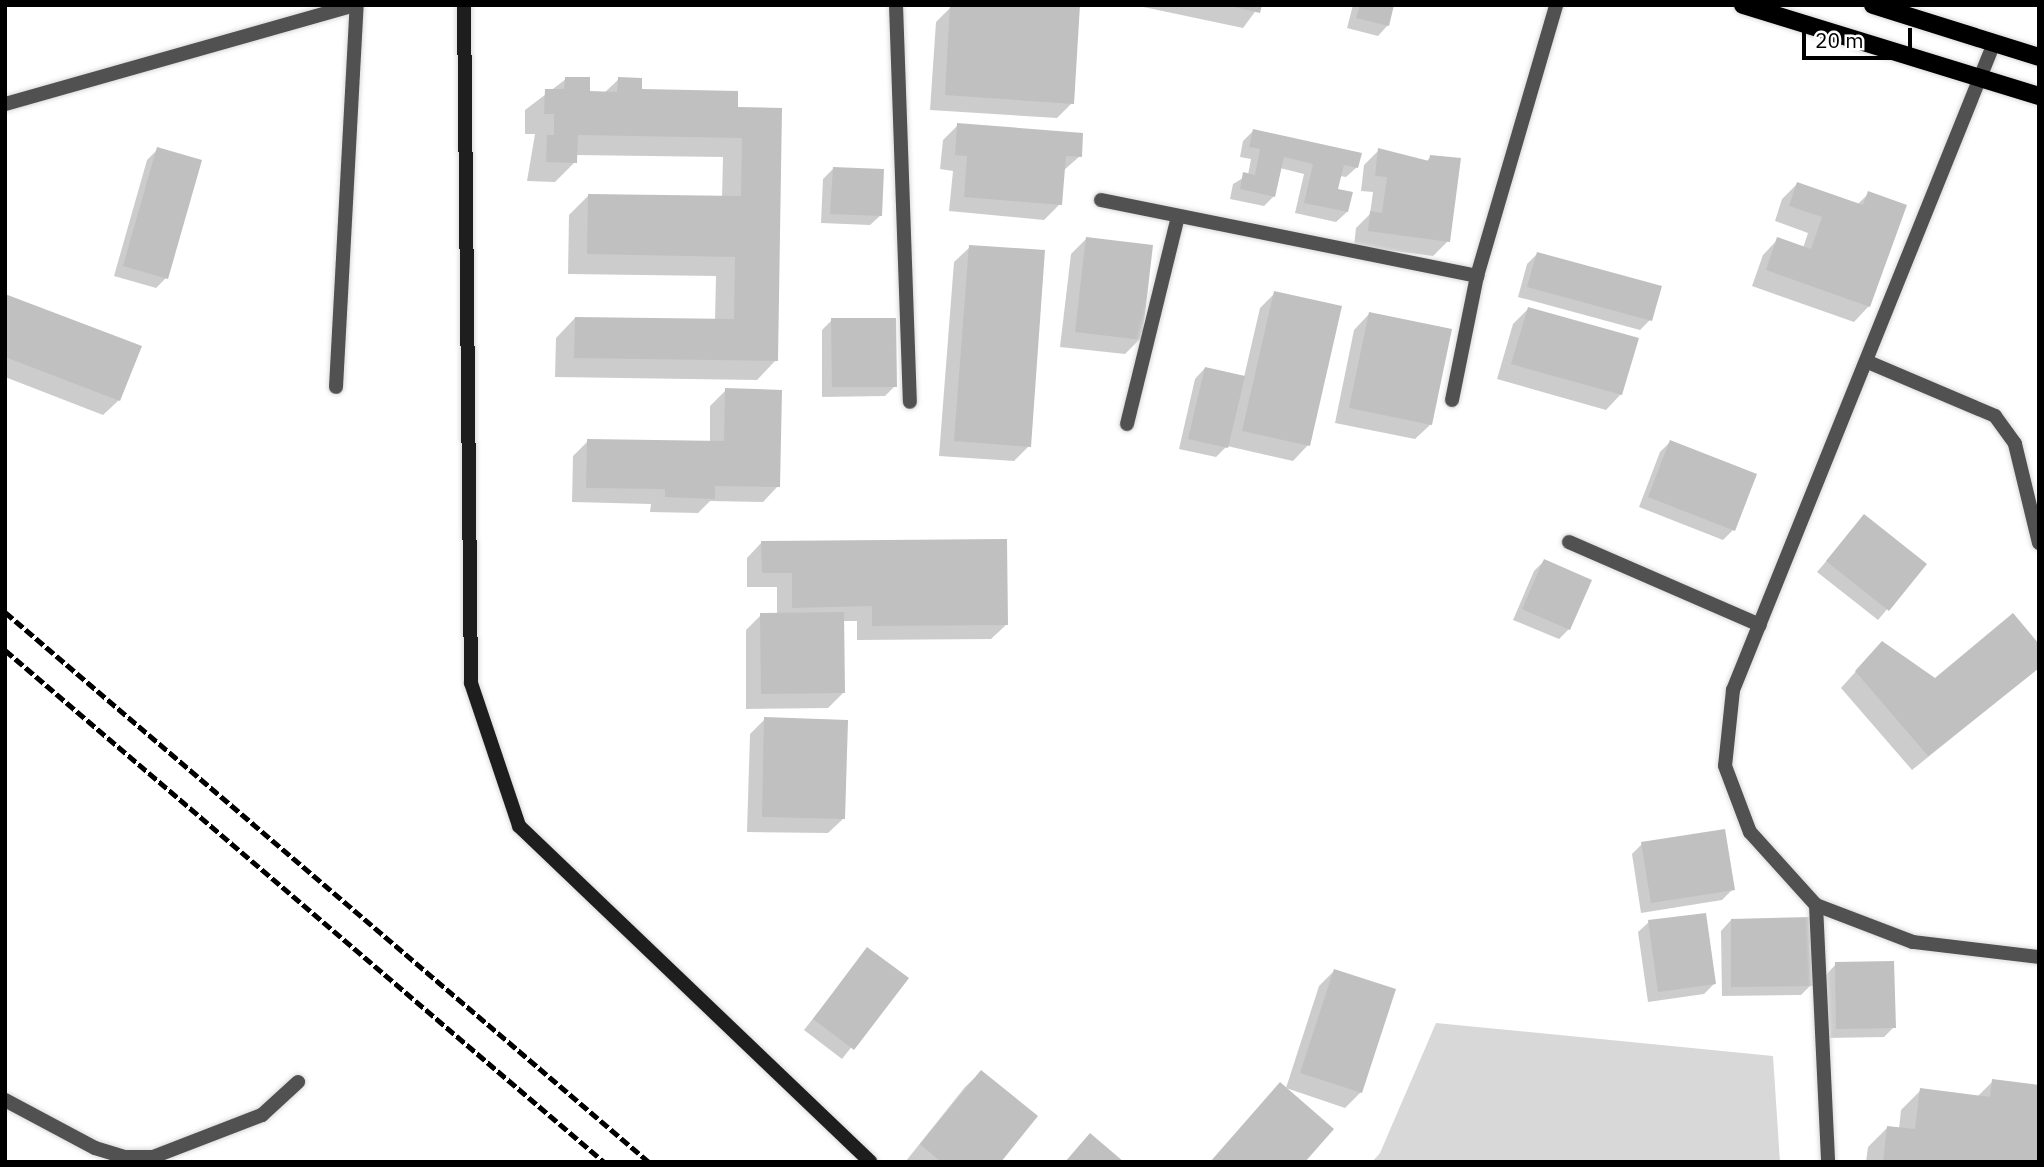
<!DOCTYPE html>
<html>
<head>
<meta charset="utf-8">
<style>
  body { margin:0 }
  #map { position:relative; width:2044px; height:1167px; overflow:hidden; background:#fff; font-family:"IBM Plex Sans",sans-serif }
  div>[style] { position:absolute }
  .green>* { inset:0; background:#d8d8d8 }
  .shadow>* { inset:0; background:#0003 }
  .building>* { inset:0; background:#c0c0c0 }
  .roads { filter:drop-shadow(0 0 2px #dbdbdb) drop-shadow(0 0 2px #dbdbdb) }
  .lane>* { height:14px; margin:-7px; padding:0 7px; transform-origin:7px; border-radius:7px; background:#515151 }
  .street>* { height:14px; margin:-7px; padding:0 7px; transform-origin:7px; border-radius:7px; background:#515151 }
  .secondary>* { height:14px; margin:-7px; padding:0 7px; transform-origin:7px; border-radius:7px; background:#1e1e1e }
  .primary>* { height:18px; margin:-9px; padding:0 9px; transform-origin:9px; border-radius:9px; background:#000 }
  .rail>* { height:5px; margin-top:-2.5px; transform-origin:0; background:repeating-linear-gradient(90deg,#000 0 10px,transparent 0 13.5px) }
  span { translate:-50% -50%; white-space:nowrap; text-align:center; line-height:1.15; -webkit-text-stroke:5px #fff; paint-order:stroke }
  .frame { position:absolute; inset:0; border:7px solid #000; pointer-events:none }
  .scale { position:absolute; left:1802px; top:28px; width:110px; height:32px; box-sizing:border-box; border:4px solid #000; border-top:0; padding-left:9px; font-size:21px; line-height:24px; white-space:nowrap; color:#000; -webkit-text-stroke:5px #fff; paint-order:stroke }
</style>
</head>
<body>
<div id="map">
  <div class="green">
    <i style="clip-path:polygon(1436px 1023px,1773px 1056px,1780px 1162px,1372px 1162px,1380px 1153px)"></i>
  </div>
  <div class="shadow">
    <i style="clip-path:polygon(1134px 5px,1260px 5px,1243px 28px)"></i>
    <i style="clip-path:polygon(1353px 5px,1393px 5px,1388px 25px,1378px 36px,1347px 28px)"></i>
    <i style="clip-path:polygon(951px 7px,1072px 103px,1057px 118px,930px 110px,936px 22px)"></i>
    <i style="clip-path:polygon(566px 79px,588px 93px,604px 93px,619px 79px,640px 91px,736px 109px,780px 110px,776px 360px,757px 380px,555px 377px,556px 338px,575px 318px,715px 320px,716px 276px,568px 274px,569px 215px,589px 195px,722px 198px,723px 157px,575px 155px,575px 162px,555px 182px,527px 181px,535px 134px,525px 134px,525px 110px)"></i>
    <i style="clip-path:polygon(958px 125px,1080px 156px,1063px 171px,1060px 204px,1044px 220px,949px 211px,953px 171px,940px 169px,943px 140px)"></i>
    <i style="clip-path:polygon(1253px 131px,1357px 167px,1346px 177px,1340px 176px,1336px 191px,1347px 212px,1336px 222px,1295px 213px,1304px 174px,1280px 168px,1274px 196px,1264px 206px,1230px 199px,1233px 184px,1248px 175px,1251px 159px,1240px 157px,1243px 141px)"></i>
    <i style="clip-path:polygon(158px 149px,166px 278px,156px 288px,114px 276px,147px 160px)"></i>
    <i style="clip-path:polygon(1379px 150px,1426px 162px,1431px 156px,1448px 241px,1433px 256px,1354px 246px,1356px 228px,1370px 214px,1373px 192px,1361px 191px,1364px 165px)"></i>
    <i style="clip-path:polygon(833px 169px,881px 215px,870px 225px,821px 223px,823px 179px)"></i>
    <i style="clip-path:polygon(1797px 184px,1857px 205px,1869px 193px,1869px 306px,1854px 322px,1752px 286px,1763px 255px,1778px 239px,1803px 248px,1808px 233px,1775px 221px,1782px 199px)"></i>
    <i style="clip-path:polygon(1086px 239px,1140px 339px,1125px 354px,1060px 347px,1071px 254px)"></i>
    <i style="clip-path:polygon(970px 247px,1029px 446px,1014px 461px,939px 456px,954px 262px)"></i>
    <i style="clip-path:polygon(1537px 254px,1650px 320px,1640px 330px,1518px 297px,1527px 264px)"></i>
    <i style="clip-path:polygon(1275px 293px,1308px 445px,1293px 461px,1227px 446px,1216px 457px,1179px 449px,1195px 379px,1205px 368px,1244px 377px,1260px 308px)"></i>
    <i style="clip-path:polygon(5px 295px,119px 400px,103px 415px,5px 377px)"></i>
    <i style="clip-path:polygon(1528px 309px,1621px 394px,1606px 410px,1497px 379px,1513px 324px)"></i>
    <i style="clip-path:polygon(1369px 314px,1431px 424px,1415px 439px,1335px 423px,1354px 330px)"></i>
    <i style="clip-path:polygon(832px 320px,895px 386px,885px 396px,822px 397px,822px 330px)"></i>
    <i style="clip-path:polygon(726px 390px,778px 486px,763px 502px,710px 501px,698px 513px,650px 512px,651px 504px,572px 502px,573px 456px,588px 441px,710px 442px,710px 406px)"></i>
    <i style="clip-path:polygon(1670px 442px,1733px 530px,1723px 540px,1639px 507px,1660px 452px)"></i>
    <i style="clip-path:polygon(1864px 517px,1924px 565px,1878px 620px,1817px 572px)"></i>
    <i style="clip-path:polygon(762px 542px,1007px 624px,991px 639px,857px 640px,857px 621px,842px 621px,843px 693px,828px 708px,746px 709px,746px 630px,761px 615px,777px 615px,777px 587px,747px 587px,747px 558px)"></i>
    <i style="clip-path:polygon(1544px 561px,1569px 629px,1559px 639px,1513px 620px,1534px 571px)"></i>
    <i style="clip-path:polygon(1867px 659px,1935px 680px,2039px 668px,1912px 770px,1841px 688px)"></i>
    <i style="clip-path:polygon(765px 719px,844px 818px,828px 833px,747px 832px,750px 734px)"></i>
    <i style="clip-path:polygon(1642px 844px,1733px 889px,1722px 900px,1641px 913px,1632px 854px)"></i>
    <i style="clip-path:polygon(1731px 920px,1811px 985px,1801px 995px,1722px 996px,1721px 931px)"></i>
    <i style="clip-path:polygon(1649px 922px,1714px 984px,1704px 994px,1648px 1002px,1638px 932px)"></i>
    <i style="clip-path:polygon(867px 950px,906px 978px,842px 1059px,804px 1030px)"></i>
    <i style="clip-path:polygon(1836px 964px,1894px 1027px,1884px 1037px,1827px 1038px,1826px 975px)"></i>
    <i style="clip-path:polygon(1334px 971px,1361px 1092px,1345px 1108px,1286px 1088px,1319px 986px)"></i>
    <i style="clip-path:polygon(981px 1072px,999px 1162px,906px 1161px,965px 1087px)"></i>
    <i style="clip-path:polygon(1993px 1081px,2039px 1162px,1866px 1162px,1868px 1147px,1888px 1127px,1899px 1129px,1901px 1110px,1921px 1090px,1977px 1097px)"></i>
  </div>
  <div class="building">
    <i style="clip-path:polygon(950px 5px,1080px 5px,1074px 104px,945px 95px)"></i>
    <i style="clip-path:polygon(1226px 5px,1262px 5px,1260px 13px)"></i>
    <i style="clip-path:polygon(1360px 5px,1394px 5px,1389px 26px,1356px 18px)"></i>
    <i style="clip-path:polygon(565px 77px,590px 77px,590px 91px,617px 92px,618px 77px,642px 78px,642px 89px,738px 91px,738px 107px,782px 108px,778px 361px,574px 358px,575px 317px,734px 319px,735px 257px,587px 254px,588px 194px,741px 196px,742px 138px,578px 135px,577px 163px,546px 162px,547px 135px,554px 135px,554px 114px,544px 114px,545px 89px,564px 89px)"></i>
    <i style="clip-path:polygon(957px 123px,1083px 133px,1082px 157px,1066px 156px,1062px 205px,964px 197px,967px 156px,955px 155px)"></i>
    <i style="clip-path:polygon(1253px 129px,1362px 153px,1358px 168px,1344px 165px,1338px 189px,1353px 192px,1348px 212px,1304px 203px,1313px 164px,1284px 157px,1275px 197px,1240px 189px,1243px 172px,1255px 175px,1260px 149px,1249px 147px)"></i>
    <i style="clip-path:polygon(157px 147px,202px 160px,168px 279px,123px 266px)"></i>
    <i style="clip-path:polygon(1378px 148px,1429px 161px,1430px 155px,1461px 158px,1450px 242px,1368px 231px,1370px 211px,1382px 213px,1387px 177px,1375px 176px)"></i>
    <i style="clip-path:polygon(833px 167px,884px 169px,882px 216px,830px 214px)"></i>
    <i style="clip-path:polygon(1797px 182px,1863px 205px,1868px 191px,1907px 205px,1870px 307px,1766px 270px,1777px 237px,1811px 249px,1822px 217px,1789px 206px)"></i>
    <i style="clip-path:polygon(1086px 237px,1153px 245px,1142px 340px,1075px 332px)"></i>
    <i style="clip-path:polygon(969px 245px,1045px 250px,1031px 447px,954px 441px)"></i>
    <i style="clip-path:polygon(1537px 252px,1662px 286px,1652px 321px,1527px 287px)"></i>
    <i style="clip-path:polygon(1274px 291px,1342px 306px,1310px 446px,1242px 431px)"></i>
    <i style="clip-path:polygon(5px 294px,142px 346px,120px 401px,5px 357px)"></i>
    <i style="clip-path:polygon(1528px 307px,1639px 338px,1622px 395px,1511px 364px)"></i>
    <i style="clip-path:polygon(1369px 312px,1452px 329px,1432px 425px,1349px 408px)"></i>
    <i style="clip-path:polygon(831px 318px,896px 318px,897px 387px,832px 387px)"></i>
    <i style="clip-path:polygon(1205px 367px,1245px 376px,1228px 448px,1188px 439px)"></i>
    <i style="clip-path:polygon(725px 388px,782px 390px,780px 487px,715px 486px,715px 499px,665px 497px,665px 489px,586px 488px,587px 439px,724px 441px)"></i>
    <i style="clip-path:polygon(1670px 440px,1757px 474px,1735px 531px,1648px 497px)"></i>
    <i style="clip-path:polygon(1864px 514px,1927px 564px,1889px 611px,1826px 561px)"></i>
    <i style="clip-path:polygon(1007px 539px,1008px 625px,872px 626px,872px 606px,792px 608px,792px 573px,762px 573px,761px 541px)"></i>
    <i style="clip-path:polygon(1544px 559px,1592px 580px,1570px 630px,1522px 609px)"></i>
    <i style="clip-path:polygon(844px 612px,845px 693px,761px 694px,760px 613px)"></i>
    <i style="clip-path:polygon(2013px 613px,2039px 644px,2039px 668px,1928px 756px,1855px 671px,1882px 641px,1935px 678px)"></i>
    <i style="clip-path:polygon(764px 717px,848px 720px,845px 819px,762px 817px)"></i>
    <i style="clip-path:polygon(1725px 829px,1735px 890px,1651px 903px,1641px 842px)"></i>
    <i style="clip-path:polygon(1706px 913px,1716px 984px,1658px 992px,1648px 920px)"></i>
    <i style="clip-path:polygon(1812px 917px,1813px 986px,1731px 987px,1731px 919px)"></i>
    <i style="clip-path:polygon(867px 947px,909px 978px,854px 1050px,813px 1019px)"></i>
    <i style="clip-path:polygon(1894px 961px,1896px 1028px,1836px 1029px,1835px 962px)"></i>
    <i style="clip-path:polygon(1334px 969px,1396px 989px,1362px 1093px,1300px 1073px)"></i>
    <i style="clip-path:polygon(981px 1070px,1038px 1116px,1001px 1162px,941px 1162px,920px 1144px)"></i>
    <i style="clip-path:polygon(1992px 1079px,2039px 1085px,2039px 1162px,1883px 1162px,1887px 1126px,1915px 1129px,1920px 1088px,1990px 1097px)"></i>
    <i style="clip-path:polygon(1280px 1082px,1334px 1129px,1305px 1162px,1210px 1162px)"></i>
    <i style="clip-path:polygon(1090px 1133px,1124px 1162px,1065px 1162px)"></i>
  </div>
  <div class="roads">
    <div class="lane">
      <i style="left:5px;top:104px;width:364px;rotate:-15.8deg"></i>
      <i style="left:336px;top:387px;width:383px;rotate:-86.9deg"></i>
      <i style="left:5px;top:1100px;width:102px;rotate:28.1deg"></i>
      <i style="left:95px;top:1148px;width:30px;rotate:17deg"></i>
      <i style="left:124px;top:1157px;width:29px"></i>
      <i style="left:153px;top:1157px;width:117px;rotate:-21.1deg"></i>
      <i style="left:262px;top:1115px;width:49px;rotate:-42.5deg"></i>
    </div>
    <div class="street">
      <i style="left:896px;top:5px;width:397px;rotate:88deg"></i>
      <i style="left:1994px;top:43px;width:698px;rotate:111.97deg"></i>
      <i style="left:1733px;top:690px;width:76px;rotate:96deg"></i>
      <i style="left:1725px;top:766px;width:71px;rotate:69.3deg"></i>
      <i style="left:1750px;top:832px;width:98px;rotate:47.9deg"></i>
      <i style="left:1816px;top:905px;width:104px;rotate:20.9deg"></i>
      <i style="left:1913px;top:942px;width:127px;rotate:6.8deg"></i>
      <i style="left:1101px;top:200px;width:384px;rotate:11.4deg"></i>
      <i style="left:1868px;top:362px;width:138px;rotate:23deg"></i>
      <i style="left:1995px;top:416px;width:34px;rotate:54deg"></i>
      <i style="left:2015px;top:444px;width:102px;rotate:76.4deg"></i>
      <i style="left:1452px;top:400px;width:126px;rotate:-78.6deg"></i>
      <i style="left:1477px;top:276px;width:282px;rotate:-73.7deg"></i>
      <i style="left:1127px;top:424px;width:213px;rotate:-76.2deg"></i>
      <i style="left:1569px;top:542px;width:208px;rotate:23.5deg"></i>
      <i style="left:1816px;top:905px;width:257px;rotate:87.3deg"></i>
    </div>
    <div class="secondary">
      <i style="left:464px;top:5px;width:678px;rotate:89.41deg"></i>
      <i style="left:471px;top:683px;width:151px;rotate:71.4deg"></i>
      <i style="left:519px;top:826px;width:486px;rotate:43.7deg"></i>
    </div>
    <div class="primary">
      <i style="left:1743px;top:5px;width:310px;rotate:17.1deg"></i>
      <i style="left:1873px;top:5px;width:174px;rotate:17.4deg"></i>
    </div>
  </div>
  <div class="rail">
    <i style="left:5px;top:612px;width:847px;rotate:40.5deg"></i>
    <i style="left:5px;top:650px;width:788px;rotate:40.52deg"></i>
  </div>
  <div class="frame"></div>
  <div class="scale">20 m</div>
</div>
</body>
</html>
